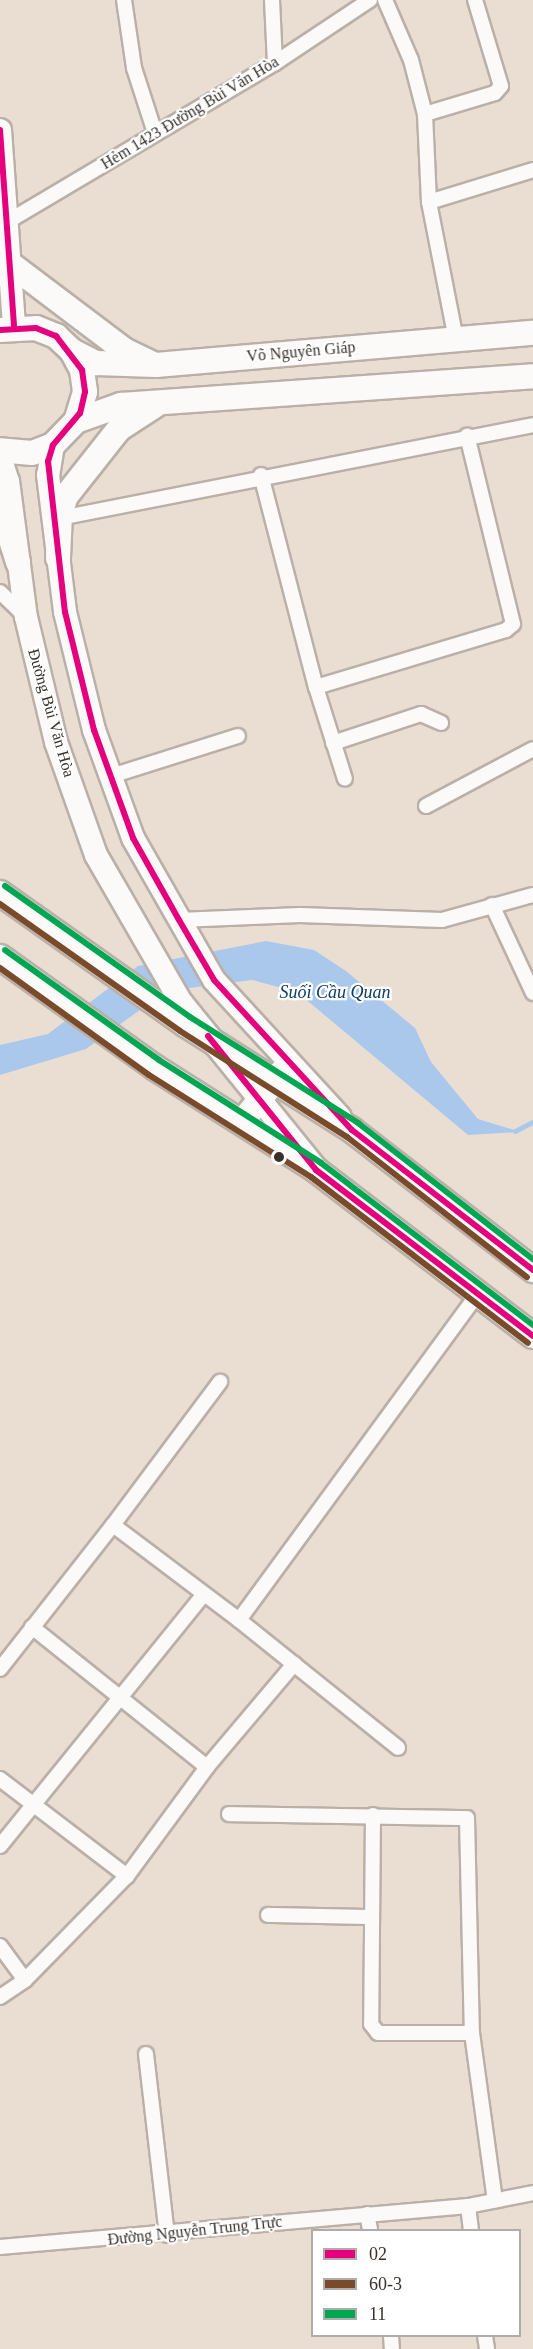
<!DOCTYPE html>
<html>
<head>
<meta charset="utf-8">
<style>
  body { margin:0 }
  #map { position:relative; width:533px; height:2349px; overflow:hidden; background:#eaded3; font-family:"Times New Roman",serif }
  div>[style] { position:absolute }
  .water>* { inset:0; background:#a9c8ec }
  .stream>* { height:4.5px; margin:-2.25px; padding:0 2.25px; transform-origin:2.25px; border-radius:2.25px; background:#a9c8ec }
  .roads { filter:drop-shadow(2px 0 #bab0a8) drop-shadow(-2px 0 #bab0a8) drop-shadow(0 2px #bab0a8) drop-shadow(0 -2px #bab0a8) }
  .minor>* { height:14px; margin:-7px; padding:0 7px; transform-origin:7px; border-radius:7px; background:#fcfaf8 }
  .primary>* { height:22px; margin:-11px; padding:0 11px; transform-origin:11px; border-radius:11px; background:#fcfaf8 }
  .trunk>* { height:24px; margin:-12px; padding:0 12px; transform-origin:12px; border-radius:12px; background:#fcfaf8 }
  .bus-1>* { height:6px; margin:-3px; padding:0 3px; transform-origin:3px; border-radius:3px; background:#e5007d }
  .bus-2>* { height:6px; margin:-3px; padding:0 3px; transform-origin:3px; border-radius:3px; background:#7a4b2a }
  .bus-3>* { height:6px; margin:-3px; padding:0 3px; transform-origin:3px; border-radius:3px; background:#00a651 }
  .dots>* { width:16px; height:16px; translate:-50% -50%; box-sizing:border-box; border:3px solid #fff; border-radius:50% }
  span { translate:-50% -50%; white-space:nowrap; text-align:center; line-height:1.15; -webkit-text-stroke:4.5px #fff; paint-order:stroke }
  .street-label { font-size:16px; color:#383029 }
  .water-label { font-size:18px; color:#0e3c67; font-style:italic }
  .legend { position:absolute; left:311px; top:2229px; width:210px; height:108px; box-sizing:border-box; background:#fff; border:2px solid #afaca9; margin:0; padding:8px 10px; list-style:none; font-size:18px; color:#383029 }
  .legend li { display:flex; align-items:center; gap:12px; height:30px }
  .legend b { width:30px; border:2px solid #afaca9 }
</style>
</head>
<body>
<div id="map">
  <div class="water">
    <div style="clip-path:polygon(266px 941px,314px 950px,346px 971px,415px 1028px,431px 1062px,478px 1119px,521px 1132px,468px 1135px,297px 992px,252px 980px,166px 991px,86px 1049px,0 1075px,0 1045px,48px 1034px,138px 966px)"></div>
  </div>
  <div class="stream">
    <div style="left:515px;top:1131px;width:20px;rotate:-27deg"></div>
  </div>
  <div class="roads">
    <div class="minor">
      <div style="left:124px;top:0;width:69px;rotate:81.6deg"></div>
      <div style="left:134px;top:68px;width:68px;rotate:72.1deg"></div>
      <div style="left:272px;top:0;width:63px;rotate:87.3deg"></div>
      <div style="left:385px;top:0;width:65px;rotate:66.6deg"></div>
      <div style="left:411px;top:60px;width:56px;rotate:75.5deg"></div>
      <div style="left:425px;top:114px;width:88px;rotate:87.4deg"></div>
      <div style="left:429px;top:202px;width:140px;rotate:78.9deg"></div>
      <div style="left:425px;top:114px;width:73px;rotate:-16.7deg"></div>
      <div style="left:495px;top:93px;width:9px;rotate:-49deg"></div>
      <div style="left:501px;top:86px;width:90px;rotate:-106.8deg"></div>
      <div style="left:429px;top:202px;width:109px;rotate:-17.1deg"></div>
      <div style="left:7px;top:222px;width:312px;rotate:-30.7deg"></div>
      <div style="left:275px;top:63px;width:114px;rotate:-33.6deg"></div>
      <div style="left:261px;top:475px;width:219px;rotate:75.5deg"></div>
      <div style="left:316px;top:687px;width:198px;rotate:-16.7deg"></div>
      <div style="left:506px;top:630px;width:9px;rotate:-41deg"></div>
      <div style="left:513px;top:624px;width:194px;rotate:-103.7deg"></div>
      <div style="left:60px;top:518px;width:482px;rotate:-11.1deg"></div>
      <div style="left:0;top:592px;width:36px;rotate:44deg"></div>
      <div style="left:316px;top:687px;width:96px;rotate:72.5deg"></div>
      <div style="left:333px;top:743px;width:93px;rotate:-18.2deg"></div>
      <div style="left:421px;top:714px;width:22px;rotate:24deg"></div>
      <div style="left:111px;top:776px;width:133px;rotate:-17.5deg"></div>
      <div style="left:426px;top:806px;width:121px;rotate:-28deg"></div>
      <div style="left:492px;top:905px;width:97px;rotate:65deg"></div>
      <div style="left:179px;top:920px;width:121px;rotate:-2.4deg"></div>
      <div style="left:300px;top:915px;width:142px;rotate:2deg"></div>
      <div style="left:442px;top:920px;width:94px;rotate:-15.4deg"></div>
      <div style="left:113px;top:1525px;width:179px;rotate:-53.2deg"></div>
      <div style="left:239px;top:1620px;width:204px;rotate:38.8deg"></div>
      <div style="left:32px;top:1627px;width:224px;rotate:38.7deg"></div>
      <div style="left:0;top:1669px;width:183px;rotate:-51.9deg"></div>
      <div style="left:113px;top:1525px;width:158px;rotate:37deg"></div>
      <div style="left:239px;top:1620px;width:404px;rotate:-53.8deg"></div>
      <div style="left:0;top:1779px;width:160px;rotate:37.4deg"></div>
      <div style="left:229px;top:1814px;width:238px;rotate:1deg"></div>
      <div style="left:467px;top:1818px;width:215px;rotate:88.7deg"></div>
      <div style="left:472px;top:2033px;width:169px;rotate:82.2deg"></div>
      <div style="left:373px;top:1815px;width:209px;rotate:90.5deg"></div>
      <div style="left:371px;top:2024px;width:11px;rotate:52deg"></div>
      <div style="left:378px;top:2033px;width:94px"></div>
      <div style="left:0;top:1846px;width:324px;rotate:-51deg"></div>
      <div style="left:268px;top:1915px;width:104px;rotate:1.1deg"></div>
      <div style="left:0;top:1946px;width:42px;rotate:53.7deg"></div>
      <div style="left:0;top:1997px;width:30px;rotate:-34deg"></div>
      <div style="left:25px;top:1980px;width:146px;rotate:-45.6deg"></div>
      <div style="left:127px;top:1876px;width:135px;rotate:-53.7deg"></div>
      <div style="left:207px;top:1767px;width:135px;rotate:-49.8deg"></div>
      <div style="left:146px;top:2054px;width:182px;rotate:83.4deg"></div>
      <div style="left:468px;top:2206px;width:24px;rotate:83deg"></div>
      <div style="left:367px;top:2214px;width:16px;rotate:79deg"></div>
      <div style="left:0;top:2247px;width:470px;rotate:-5deg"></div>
      <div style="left:468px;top:2206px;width:66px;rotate:-11.3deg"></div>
      <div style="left:391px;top:2336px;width:13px;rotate:86deg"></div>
      <div style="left:485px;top:2336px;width:13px;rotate:81deg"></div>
    </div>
    <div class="primary">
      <div style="left:0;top:130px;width:196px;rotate:85.9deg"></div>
      <div style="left:53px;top:445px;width:30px;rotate:99deg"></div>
      <div style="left:48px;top:475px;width:138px;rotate:82.9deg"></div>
      <div style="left:65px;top:612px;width:122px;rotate:76.2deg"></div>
      <div style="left:94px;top:730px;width:115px;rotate:70.1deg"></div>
      <div style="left:133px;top:838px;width:163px;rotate:60.3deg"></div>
      <div style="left:214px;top:980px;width:186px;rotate:47.4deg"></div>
      <div style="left:0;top:457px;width:25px;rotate:72deg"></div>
      <div style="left:8px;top:481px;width:137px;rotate:82.5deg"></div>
      <div style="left:26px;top:617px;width:129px;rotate:76.5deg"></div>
      <div style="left:56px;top:742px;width:120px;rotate:70.5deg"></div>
      <div style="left:96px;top:855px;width:170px;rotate:60deg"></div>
      <div style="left:181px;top:1002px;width:210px;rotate:51deg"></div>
    </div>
    <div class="trunk">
      <div style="left:9px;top:263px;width:144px;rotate:37.1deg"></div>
      <div style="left:124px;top:350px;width:30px;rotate:26deg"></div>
      <div style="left:0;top:330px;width:36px;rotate:-3deg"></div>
      <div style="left:36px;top:328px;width:22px;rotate:22deg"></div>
      <div style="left:56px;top:336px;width:22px;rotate:43deg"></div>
      <div style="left:72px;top:351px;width:21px;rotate:62deg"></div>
      <div style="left:82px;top:370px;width:22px;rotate:82deg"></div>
      <div style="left:85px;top:392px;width:30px;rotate:107deg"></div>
      <div style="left:76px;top:421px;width:33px;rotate:134deg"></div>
      <div style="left:53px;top:445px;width:22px;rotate:159deg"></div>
      <div style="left:32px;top:453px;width:32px;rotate:-175deg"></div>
      <div style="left:72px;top:351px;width:27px;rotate:27deg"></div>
      <div style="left:96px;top:363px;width:60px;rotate:1.9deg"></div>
      <div style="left:156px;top:365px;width:378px;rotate:-4.9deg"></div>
      <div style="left:76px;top:421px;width:48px;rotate:-19.6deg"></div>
      <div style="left:121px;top:405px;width:413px;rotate:-4deg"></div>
      <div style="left:0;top:505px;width:60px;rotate:72.5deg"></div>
      <div style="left:58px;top:558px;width:44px;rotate:-87.4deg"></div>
      <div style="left:60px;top:514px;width:19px;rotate:-72deg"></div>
      <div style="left:66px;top:496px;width:85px;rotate:-51.7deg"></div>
      <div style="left:119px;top:429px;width:44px;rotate:-33deg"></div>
      <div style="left:0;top:893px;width:227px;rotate:35.3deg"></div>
      <div style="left:185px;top:1024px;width:198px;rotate:32.4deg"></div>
      <div style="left:352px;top:1130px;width:229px;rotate:37.7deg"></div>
      <div style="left:0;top:957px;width:189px;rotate:35.5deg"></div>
      <div style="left:154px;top:1067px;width:192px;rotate:32.4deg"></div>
      <div style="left:316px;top:1170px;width:273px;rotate:37.4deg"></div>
      <div style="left:242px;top:1122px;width:75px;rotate:-51.5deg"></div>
    </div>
  </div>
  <div class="bus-1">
    <div style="left:0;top:130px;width:196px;rotate:85.9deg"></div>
    <div style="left:0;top:330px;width:36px;rotate:-3deg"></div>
    <div style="left:36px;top:328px;width:22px;rotate:22deg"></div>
    <div style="left:56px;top:336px;width:43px;rotate:52.6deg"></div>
    <div style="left:82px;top:370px;width:22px;rotate:82deg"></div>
    <div style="left:85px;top:392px;width:22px;rotate:103deg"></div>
    <div style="left:80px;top:413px;width:42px;rotate:130.2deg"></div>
    <div style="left:53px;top:445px;width:17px;rotate:107deg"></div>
    <div style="left:48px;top:461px;width:152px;rotate:83.6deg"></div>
    <div style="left:65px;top:612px;width:122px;rotate:76.2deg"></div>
    <div style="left:94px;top:730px;width:115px;rotate:70.1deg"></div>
    <div style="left:133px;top:838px;width:94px;rotate:60.7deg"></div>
    <div style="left:179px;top:920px;width:69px;rotate:59.7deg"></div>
    <div style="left:214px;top:980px;width:204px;rotate:47.4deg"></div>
    <div style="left:352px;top:1130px;width:229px;rotate:37.7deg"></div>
    <div style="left:208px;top:1036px;width:172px;rotate:51.1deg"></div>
    <div style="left:316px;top:1170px;width:273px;rotate:37.4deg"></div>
  </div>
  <div class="bus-2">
    <div style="left:0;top:904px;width:220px;rotate:35.2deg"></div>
    <div style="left:180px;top:1031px;width:198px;rotate:32.4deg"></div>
    <div style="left:347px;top:1137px;width:228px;rotate:37.9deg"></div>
    <div style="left:0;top:968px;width:183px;rotate:35.7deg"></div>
    <div style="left:149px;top:1075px;width:191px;rotate:32.2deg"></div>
    <div style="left:311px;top:1177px;width:273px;rotate:37.4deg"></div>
  </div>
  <div class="bus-3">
    <div style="left:5px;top:886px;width:227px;rotate:35.3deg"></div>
    <div style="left:190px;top:1017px;width:199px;rotate:32.2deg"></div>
    <div style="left:358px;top:1123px;width:222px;rotate:37.9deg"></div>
    <div style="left:5px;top:950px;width:189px;rotate:35.5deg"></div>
    <div style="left:159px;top:1060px;width:192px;rotate:32.4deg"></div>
    <div style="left:321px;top:1163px;width:267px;rotate:37.4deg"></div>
  </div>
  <div class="dots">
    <div style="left:279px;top:1157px;background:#383029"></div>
  </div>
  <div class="street-label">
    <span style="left:190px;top:113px;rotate:-31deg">Hẻm 1423 Đường Bùi Văn Hòa</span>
    <span style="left:301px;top:352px;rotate:-5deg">Võ Nguyên Giáp</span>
    <span style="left:51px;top:713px;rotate:74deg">Đường Bùi Văn Hòa</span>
    <span style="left:195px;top:2231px;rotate:-6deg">Đường Nguyễn Trung Trực</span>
  </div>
  <div class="water-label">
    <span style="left:335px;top:992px">Suối Cầu Quan</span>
  </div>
  <ul class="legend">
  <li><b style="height:8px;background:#e5007d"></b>02</li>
  <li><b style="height:8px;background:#7a4b2a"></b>60-3</li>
  <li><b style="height:8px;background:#00a651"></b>11</li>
  </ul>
</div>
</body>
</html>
